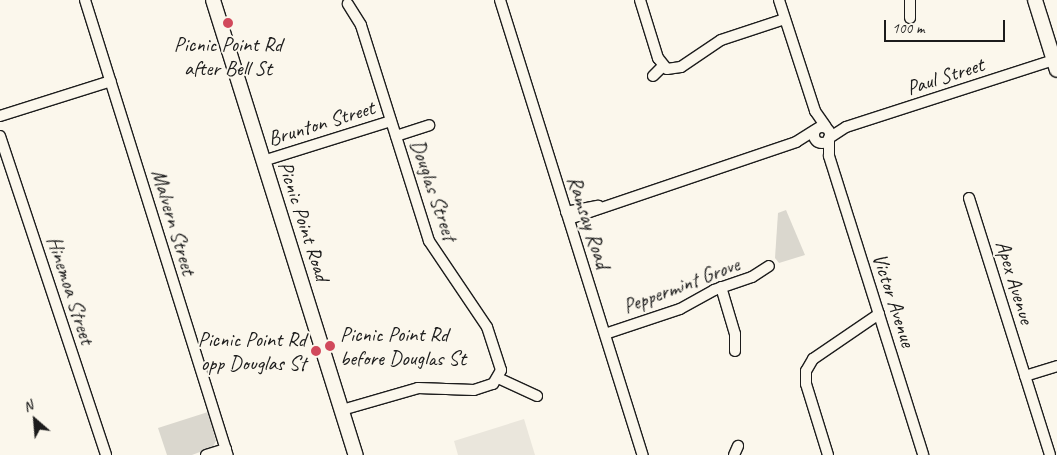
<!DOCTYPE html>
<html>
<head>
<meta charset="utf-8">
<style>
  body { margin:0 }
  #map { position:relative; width:1057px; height:455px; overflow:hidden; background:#fbf7ec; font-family:Caveat,sans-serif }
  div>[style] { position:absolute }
  .built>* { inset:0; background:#eae6dc }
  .green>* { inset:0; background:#dad7ce }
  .roads { filter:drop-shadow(1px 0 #1c1c1c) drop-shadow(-1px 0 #1c1c1c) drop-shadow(0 1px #1c1c1c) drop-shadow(0 -1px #1c1c1c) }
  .street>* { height:10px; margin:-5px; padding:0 5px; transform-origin:5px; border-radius:5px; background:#fbf7ec }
  .street>.ring { margin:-5px; padding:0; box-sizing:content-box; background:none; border:10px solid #fbf7ec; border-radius:50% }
  .secondary>* { height:14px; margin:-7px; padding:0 7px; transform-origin:7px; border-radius:7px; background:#fbf7ec }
  .dots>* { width:14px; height:14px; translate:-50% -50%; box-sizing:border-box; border:2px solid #fbf7ec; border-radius:50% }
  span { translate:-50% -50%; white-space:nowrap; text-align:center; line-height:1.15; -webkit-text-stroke:4px #fbf7ec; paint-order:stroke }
  .poi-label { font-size:21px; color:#1c1c1c }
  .left { translate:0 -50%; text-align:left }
  .right { translate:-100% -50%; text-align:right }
  .street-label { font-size:21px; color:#1c1c1c }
  .north { position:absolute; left:10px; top:395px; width:50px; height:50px; -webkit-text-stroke:4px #fbf7ec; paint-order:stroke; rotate:333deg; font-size:14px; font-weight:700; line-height:20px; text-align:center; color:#1c1c1c }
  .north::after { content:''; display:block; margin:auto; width:18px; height:22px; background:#1c1c1c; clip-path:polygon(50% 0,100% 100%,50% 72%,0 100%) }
  .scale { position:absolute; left:884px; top:20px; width:121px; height:22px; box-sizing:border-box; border:2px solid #1c1c1c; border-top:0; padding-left:6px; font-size:15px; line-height:18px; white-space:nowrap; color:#1c1c1c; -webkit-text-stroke:4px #fbf7ec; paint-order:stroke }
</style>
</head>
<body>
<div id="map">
  <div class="built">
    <div style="clip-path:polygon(524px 419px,535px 455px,458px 455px,454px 441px)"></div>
  </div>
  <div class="green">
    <div style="clip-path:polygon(786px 210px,805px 255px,779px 263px,775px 258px,778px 213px)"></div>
    <div style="clip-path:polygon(208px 412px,216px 441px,213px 447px,192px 455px,167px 455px,158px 428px)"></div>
  </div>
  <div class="roads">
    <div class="street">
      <div style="left:85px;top:0;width:477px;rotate:72.6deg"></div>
      <div style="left:500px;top:0;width:477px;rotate:72.6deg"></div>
      <div style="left:640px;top:0;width:61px;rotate:72.8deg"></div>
      <div style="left:658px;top:58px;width:14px;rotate:51deg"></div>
      <div style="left:667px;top:69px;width:14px;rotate:-8deg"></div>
      <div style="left:681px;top:67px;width:48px;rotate:-34deg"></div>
      <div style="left:721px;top:40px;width:67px;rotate:-18.2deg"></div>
      <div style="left:779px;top:0;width:117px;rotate:72deg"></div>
      <div style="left:815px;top:111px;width:19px;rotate:55deg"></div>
      <div style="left:910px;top:0;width:18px;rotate:90deg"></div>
      <div style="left:653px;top:76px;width:14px;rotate:-45deg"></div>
      <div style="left:0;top:116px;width:116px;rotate:-17.5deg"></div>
      <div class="ring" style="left:814px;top:127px;width:6px;height:6px"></div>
      <div style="left:0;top:136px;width:336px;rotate:71.6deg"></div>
      <div style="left:396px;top:136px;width:35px;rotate:-18deg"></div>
      <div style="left:829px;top:138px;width:20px;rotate:-33deg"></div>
      <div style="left:846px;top:127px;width:219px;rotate:-17.9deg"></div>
      <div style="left:829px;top:139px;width:17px;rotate:90deg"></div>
      <div style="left:829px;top:156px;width:313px;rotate:72.5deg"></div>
      <div style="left:263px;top:161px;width:134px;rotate:-17.4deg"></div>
      <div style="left:969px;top:198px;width:269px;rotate:72.5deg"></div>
      <div style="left:566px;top:212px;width:33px;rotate:-11deg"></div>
      <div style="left:569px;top:219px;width:240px;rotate:-18.7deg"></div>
      <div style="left:796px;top:142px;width:22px;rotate:-32deg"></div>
      <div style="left:721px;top:287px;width:49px;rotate:73.4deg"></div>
      <div style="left:735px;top:334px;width:17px;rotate:90deg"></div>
      <div style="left:605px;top:334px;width:79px;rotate:-18.4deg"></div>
      <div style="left:680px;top:309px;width:39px;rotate:-29deg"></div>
      <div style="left:714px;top:290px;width:40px;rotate:-18.9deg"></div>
      <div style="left:752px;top:277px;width:20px;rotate:-33deg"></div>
      <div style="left:1025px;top:376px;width:34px;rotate:-17deg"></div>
      <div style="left:498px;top:378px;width:43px;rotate:24.8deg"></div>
      <div style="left:342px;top:410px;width:79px;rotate:-16.1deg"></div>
      <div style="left:418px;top:388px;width:56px;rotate:2deg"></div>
      <div style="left:474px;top:390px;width:20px;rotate:-18deg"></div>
      <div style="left:493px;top:384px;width:16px;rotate:-60deg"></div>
      <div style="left:501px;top:370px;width:45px;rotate:-108deg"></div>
      <div style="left:487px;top:327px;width:104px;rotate:-124deg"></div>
      <div style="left:429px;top:241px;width:226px;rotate:-107.5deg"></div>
      <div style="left:361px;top:25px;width:25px;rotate:-122deg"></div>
      <div style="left:206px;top:455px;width:21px;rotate:-17deg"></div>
      <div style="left:734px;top:455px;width:10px;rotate:-66deg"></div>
      <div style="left:828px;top:455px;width:74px;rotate:-107.2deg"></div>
      <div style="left:806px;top:384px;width:13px;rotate:-90deg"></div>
      <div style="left:806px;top:371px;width:14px;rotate:-60deg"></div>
      <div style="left:813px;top:359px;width:80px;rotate:-34.3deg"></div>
    </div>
    <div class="secondary">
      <div style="left:213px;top:0;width:477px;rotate:72.6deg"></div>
      <div style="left:1035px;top:0;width:73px;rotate:72.6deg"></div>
    </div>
  </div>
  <div class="dots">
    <div style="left:228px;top:23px;background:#d1495b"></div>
    <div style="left:330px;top:346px;background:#d1495b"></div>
    <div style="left:316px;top:351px;background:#d1495b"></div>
  </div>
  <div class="poi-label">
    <span style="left:228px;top:56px">Picnic Point Rd<br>after Bell St</span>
    <span class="left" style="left:340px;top:346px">Picnic Point Rd<br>before Douglas St</span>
    <span class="right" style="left:306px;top:351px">Picnic Point Rd<br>opp Douglas St</span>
  </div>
  <div class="street-label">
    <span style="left:945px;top:76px;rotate:-18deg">Paul Street</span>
    <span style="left:321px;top:123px;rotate:-17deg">Brunton Street</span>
    <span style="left:434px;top:190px;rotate:71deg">Douglas Street</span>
    <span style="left:304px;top:221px;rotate:72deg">Picnic Point Road</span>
    <span style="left:174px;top:222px;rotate:73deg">Malvern Street</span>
    <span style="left:589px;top:222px;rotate:72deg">Ramsay Road</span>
    <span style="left:1015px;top:282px;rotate:73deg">Apex Avenue</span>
    <span style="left:681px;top:285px;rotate:-21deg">Peppermint Grove</span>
    <span style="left:71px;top:290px;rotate:72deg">Hinemoa Street</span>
    <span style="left:894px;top:300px;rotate:72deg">Victor Avenue</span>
  </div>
  <div class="north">N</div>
  <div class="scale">100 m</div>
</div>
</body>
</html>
